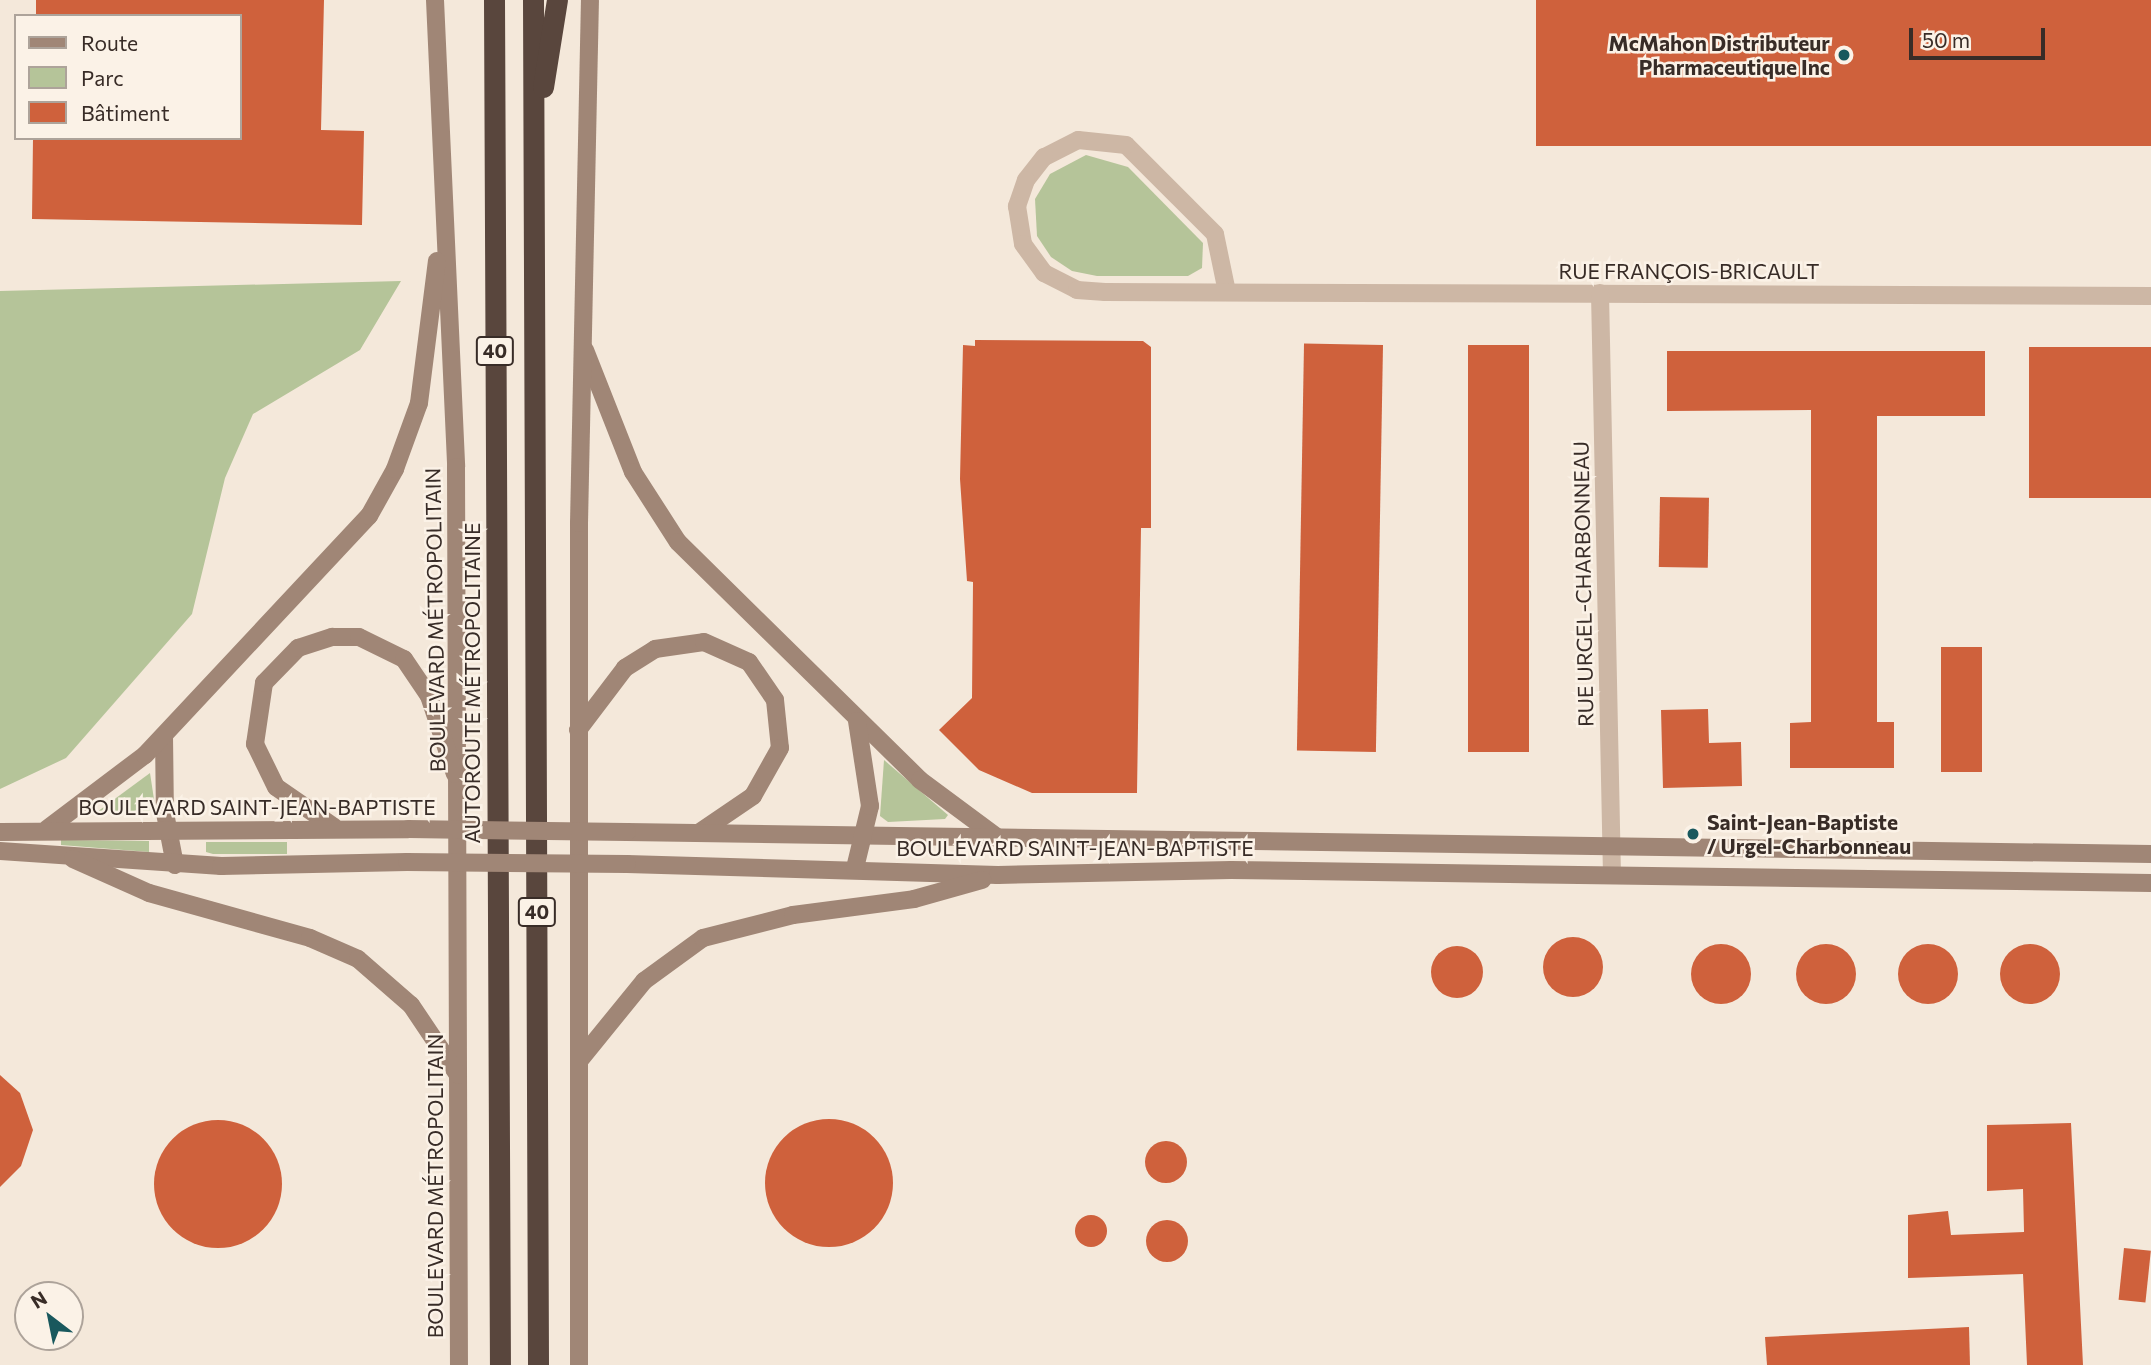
<!DOCTYPE html>
<html>
<head>
<meta charset="utf-8">
<style>
  body { margin:0 }
  #map { position:relative; width:2151px; height:1365px; overflow:hidden; background:#f4e8da; font-family:Commissioner,sans-serif }
  div>[style] { position:absolute }
  .green>* { inset:0; background:#b5c499 }
  .building>* { inset:0; background:#cf613c; transform-origin:0 0 }
  .round { border-radius:50% }
  .minor>* { height:18px; margin:-9px; padding:0 9px; transform-origin:9px; border-radius:9px; background:#cdb7a5 }
  .secondary>* { height:18px; margin:-9px; padding:0 9px; transform-origin:9px; border-radius:9px; background:#a08676 }
  .motorway>* { height:21px; margin:-10.5px; padding:0 10.5px; transform-origin:10.5px; border-radius:10.5px; background:#59463d }
  .secondary-bridge>* { height:18px; margin:-9px; padding:0 9px; transform-origin:9px; border-radius:9px; background:#a08676 }
  .dots>* { width:19px; height:19px; translate:-50% -50%; box-sizing:border-box; border:4px solid #fbf2e7; border-radius:50% }
  span { translate:-50% -50%; white-space:nowrap; text-align:center; line-height:1.15; -webkit-text-stroke:5px #fbf2e7; paint-order:stroke }
  .shield-label span { padding:2px 5px; background:#fbf2e7; border:2px solid; border-radius:5px; -webkit-text-stroke-width:0 }
  .shield-label { font-size:19px; color:#382c27; font-weight:700 }
  .poi-label { font-size:21px; color:#382c27; font-weight:700 }
  .right { translate:-100% -50%; text-align:right }
  .left { translate:0 -50%; text-align:left }
  .street-label { font-size:21px; color:#382c27 }
  .legend { position:absolute; left:14px; top:14px; width:228px; height:126px; box-sizing:border-box; background:#fbf2e7; border:2px solid #ada39a; margin:0; padding:9px 12px; list-style:none; font-size:21px; color:#382c27 }
  .legend li { display:flex; align-items:center; gap:14px; height:35px }
  .legend b { width:35px; border:2px solid #ada39a }
  .north { position:absolute; left:14px; top:1281px; width:70px; height:70px; box-sizing:border-box; background:#fbf2e7; border:2px solid #ada39a; border-radius:50%; rotate:328deg; font-size:19px; font-weight:700; line-height:28px; text-align:center; color:#382c27 }
  .north::after { content:''; display:block; margin:auto; width:24px; height:32px; background:#19585d; clip-path:polygon(50% 0,100% 100%,50% 72%,0 100%) }
  .scale { position:absolute; left:1909px; top:28px; width:136px; height:32px; box-sizing:border-box; border:4px solid #382c27; border-top:0; padding-left:9px; font-size:21px; line-height:24px; white-space:nowrap; color:#382c27; -webkit-text-stroke:5px #fbf2e7; paint-order:stroke }
</style>
</head>
<body>
<div id="map">
  <div class="green">
    <div style="clip-path:polygon(1086px 155px,1128px 167px,1203px 243px,1202px 268px,1188px 276px,1097px 276px,1072px 271px,1051px 257px,1037px 236px,1035px 199px,1050px 174px)"></div>
    <div style="clip-path:polygon(401px 281px,360px 350px,253px 414px,225px 478px,192px 614px,66px 758px,0 789px,0 291px)"></div>
    <div style="clip-path:polygon(884px 760px,948px 815px,945px 819px,888px 822px,880px 816px)"></div>
    <div style="clip-path:polygon(150px 773px,155px 806px,148px 812px,97px 812px)"></div>
    <div style="clip-path:polygon(61px 840px,149px 841px,149px 852px,61px 845px)"></div>
    <div style="clip-path:polygon(206px 842px,287px 842px,287px 854px,213px 854px,206px 852px)"></div>
  </div>
  <div class="building">
    <div style="clip-path:polygon(36px 0,324px 0,321px 130px,364px 131px,362px 225px,32px 219px,33px 138px,240px 138px,240px 16px,36px 16px)"></div>
    <div style="left:1536px;top:0;width:615px;height:146px"></div>
    <div style="clip-path:polygon(975px 340px,1143px 341px,1151px 347px,1151px 528px,1141px 528px,1137px 793px,1032px 793px,979px 770px,939px 730px,972px 698px,973px 582px,967px 581px,960px 479px,963px 345px,975px 346px)"></div>
    <div style="left:1383px;top:345px;width:407px;height:79px;rotate:91deg"></div>
    <div style="left:1468px;top:345px;width:61px;height:407px"></div>
    <div style="left:2151px;top:347px;width:151px;height:122px;rotate:90deg"></div>
    <div style="clip-path:polygon(1667px 351px,1985px 351px,1985px 416px,1877px 416px,1877px 722px,1894px 722px,1894px 768px,1790px 768px,1790px 723px,1811px 722px,1811px 410px,1667px 411px)"></div>
    <div style="left:1660px;top:497px;width:49px;height:70px;rotate:1deg"></div>
    <div style="left:1941px;top:647px;width:41px;height:125px"></div>
    <div style="clip-path:polygon(1708px 709px,1709px 743px,1741px 742px,1742px 786px,1663px 788px,1661px 710px)"></div>
    <div class="round" style="left:1543px;top:937px;width:60px;height:60px"></div>
    <div class="round" style="left:1691px;top:944px;width:60px;height:60px"></div>
    <div class="round" style="left:1796px;top:944px;width:60px;height:60px"></div>
    <div class="round" style="left:2000px;top:944px;width:60px;height:60px"></div>
    <div class="round" style="left:1898px;top:944px;width:60px;height:60px"></div>
    <div class="round" style="left:1431px;top:946px;width:52px;height:52px"></div>
    <div style="clip-path:polygon(0 1075px,20px 1093px,33px 1130px,21px 1166px,0 1187px)"></div>
    <div class="round" style="left:765px;top:1119px;width:128px;height:128px"></div>
    <div class="round" style="left:154px;top:1120px;width:128px;height:128px"></div>
    <div style="clip-path:polygon(2071px 1123px,2083px 1365px,2027px 1365px,2023px 1274px,1908px 1278px,1908px 1215px,1948px 1211px,1951px 1235px,2024px 1232px,2023px 1189px,1987px 1191px,1987px 1125px)"></div>
    <div class="round" style="left:1145px;top:1141px;width:42px;height:42px"></div>
    <div class="round" style="left:1075px;top:1215px;width:32px;height:32px"></div>
    <div class="round" style="left:1146px;top:1220px;width:42px;height:42px"></div>
    <div style="left:2124px;top:1248px;width:27px;height:52px;rotate:6deg"></div>
    <div style="clip-path:polygon(1969px 1327px,1970px 1365px,1767px 1365px,1765px 1337px)"></div>
  </div>
  <div class="minor">
    <div style="left:1227px;top:292px;width:59px;rotate:-101.7deg"></div>
    <div style="left:1215px;top:234px;width:126px;rotate:-135deg"></div>
    <div style="left:1126px;top:145px;width:48px;rotate:-174.1deg"></div>
    <div style="left:1078px;top:140px;width:38px;rotate:153deg"></div>
    <div style="left:1044px;top:157px;width:29px;rotate:128deg"></div>
    <div style="left:1026px;top:180px;width:28px;rotate:109deg"></div>
    <div style="left:1017px;top:206px;width:38px;rotate:81deg"></div>
    <div style="left:1023px;top:244px;width:36px;rotate:54deg"></div>
    <div style="left:1044px;top:273px;width:37px;rotate:27deg"></div>
    <div style="left:1077px;top:290px;width:28px;rotate:4deg"></div>
    <div style="left:1105px;top:292px;width:1046px;rotate:0.22deg"></div>
    <div style="left:1600px;top:293px;width:582px;rotate:88.82deg"></div>
  </div>
  <div class="secondary">
    <div style="left:435px;top:0;width:467px;rotate:87.4deg"></div>
    <div style="left:456px;top:467px;width:898px;rotate:89.81deg"></div>
    <div style="left:585px;top:350px;width:131px;rotate:68.5deg"></div>
    <div style="left:633px;top:472px;width:83px;rotate:57.3deg"></div>
    <div style="left:678px;top:542px;width:339px;rotate:44.5deg"></div>
    <div style="left:920px;top:780px;width:97px;rotate:36.6deg"></div>
    <div style="left:578px;top:730px;width:78px;rotate:-52.8deg"></div>
    <div style="left:625px;top:668px;width:36px;rotate:-32deg"></div>
    <div style="left:655px;top:649px;width:49px;rotate:-8.1deg"></div>
    <div style="left:704px;top:642px;width:49px;rotate:24deg"></div>
    <div style="left:749px;top:662px;width:46px;rotate:55.6deg"></div>
    <div style="left:775px;top:700px;width:48px;rotate:84.1deg"></div>
    <div style="left:780px;top:748px;width:55px;rotate:119.4deg"></div>
    <div style="left:753px;top:796px;width:64px;rotate:145.8deg"></div>
    <div style="left:164px;top:736px;width:77px;rotate:89.3deg"></div>
    <div style="left:165px;top:813px;width:53px;rotate:79.1deg"></div>
    <div style="left:334px;top:827px;width:70px;rotate:-145.4deg"></div>
    <div style="left:276px;top:787px;width:48px;rotate:-116deg"></div>
    <div style="left:255px;top:744px;width:62px;rotate:-81.6deg"></div>
    <div style="left:264px;top:683px;width:49px;rotate:-45.8deg"></div>
    <div style="left:298px;top:648px;width:36px;rotate:-18deg"></div>
    <div style="left:332px;top:637px;width:27px"></div>
    <div style="left:359px;top:637px;width:50px;rotate:26.1deg"></div>
    <div style="left:404px;top:659px;width:45px;rotate:56deg"></div>
    <div style="left:429px;top:696px;width:82px;rotate:71.6deg"></div>
    <div style="left:47px;top:829px;width:123px;rotate:-37.1deg"></div>
    <div style="left:145px;top:755px;width:328px;rotate:-46.9deg"></div>
    <div style="left:369px;top:516px;width:54px;rotate:-61deg"></div>
    <div style="left:395px;top:469px;width:70px;rotate:-70deg"></div>
    <div style="left:419px;top:403px;width:143px;rotate:-82.8deg"></div>
    <div style="left:0;top:832px;width:408px;rotate:-0.4deg"></div>
    <div style="left:627px;top:832px;width:1524px;rotate:0.83deg"></div>
    <div style="left:0;top:851px;width:222px;rotate:3.9deg"></div>
    <div style="left:221px;top:866px;width:186px;rotate:-1.2deg"></div>
    <div style="left:73px;top:859px;width:83px;rotate:24.1deg"></div>
    <div style="left:149px;top:893px;width:167px;rotate:15.6deg"></div>
    <div style="left:310px;top:938px;width:52px;rotate:23.6deg"></div>
    <div style="left:358px;top:959px;width:70px;rotate:41deg"></div>
    <div style="left:411px;top:1005px;width:84px;rotate:56.1deg"></div>
    <div style="left:627px;top:864px;width:371px;rotate:1.7deg"></div>
    <div style="left:998px;top:875px;width:233px;rotate:-1.2deg"></div>
    <div style="left:1231px;top:870px;width:920px;rotate:0.81deg"></div>
    <div style="left:855px;top:868px;width:64px;rotate:-76.4deg"></div>
    <div style="left:870px;top:806px;width:86px;rotate:-98.7deg"></div>
    <div style="left:579px;top:1061px;width:103px;rotate:-50.9deg"></div>
    <div style="left:644px;top:981px;width:73px;rotate:-36.1deg"></div>
    <div style="left:703px;top:938px;width:93px;rotate:-14.3deg"></div>
    <div style="left:793px;top:915px;width:122px;rotate:-7.5deg"></div>
    <div style="left:914px;top:899px;width:71px;rotate:-15.6deg"></div>
    <div style="left:579px;top:1365px;width:842px;rotate:-90deg"></div>
    <div style="left:579px;top:523px;width:523px;rotate:-88.8deg"></div>
  </div>
  <div class="motorway">
    <div style="left:494px;top:0;width:1365px;rotate:89.75deg"></div>
    <div style="left:533px;top:0;width:1365px;rotate:89.79deg"></div>
    <div style="left:543px;top:87px;width:88px;rotate:-80.9deg"></div>
  </div>
  <div class="secondary-bridge">
    <div style="left:408px;top:829px;width:219px;rotate:0.8deg"></div>
    <div style="left:407px;top:862px;width:220px;rotate:0.5deg"></div>
  </div>
  <div class="dots">
    <div style="left:1844px;top:55px;background:#19585d"></div>
    <div style="left:1693px;top:834px;background:#19585d"></div>
  </div>
  <div class="shield-label">
    <span style="left:495px;top:351px">40</span>
    <span style="left:537px;top:912px">40</span>
  </div>
  <div class="poi-label">
    <span class="right" style="left:1830px;top:55px">McMahon Distributeur<br>Pharmaceutique Inc</span>
    <span class="left" style="left:1707px;top:834px">Saint-Jean-Baptiste<br>/ Urgel-Charbonneau</span>
  </div>
  <div class="street-label">
    <span style="left:1689px;top:271px">RUE FRANÇOIS-BRICAULT</span>
    <span style="left:1583px;top:584px;rotate:-91deg">RUE URGEL-CHARBONNEAU</span>
    <span style="left:435px;top:620px;rotate:-91deg">BOULEVARD MÉTROPOLITAIN</span>
    <span style="left:472px;top:683px;rotate:-90deg">AUTOROUTE MÉTROPOLITAINE</span>
    <span style="left:257px;top:807px">BOULEVARD SAINT-JEAN-BAPTISTE</span>
    <span style="left:1075px;top:848px">BOULEVARD SAINT-JEAN-BAPTISTE</span>
    <span style="left:435px;top:1186px;rotate:-90deg">BOULEVARD MÉTROPOLITAIN</span>
  </div>
  <ul class="legend">
  <li><b style="height:9px;background:#a08676"></b>Route</li>
  <li><b style="height:19px;background:#b5c499"></b>Parc</li>
  <li><b style="height:19px;background:#cf613c"></b>Bâtiment</li>
  </ul>
  <div class="north">N</div>
  <div class="scale">50 m</div>
</div>
</body>
</html>
